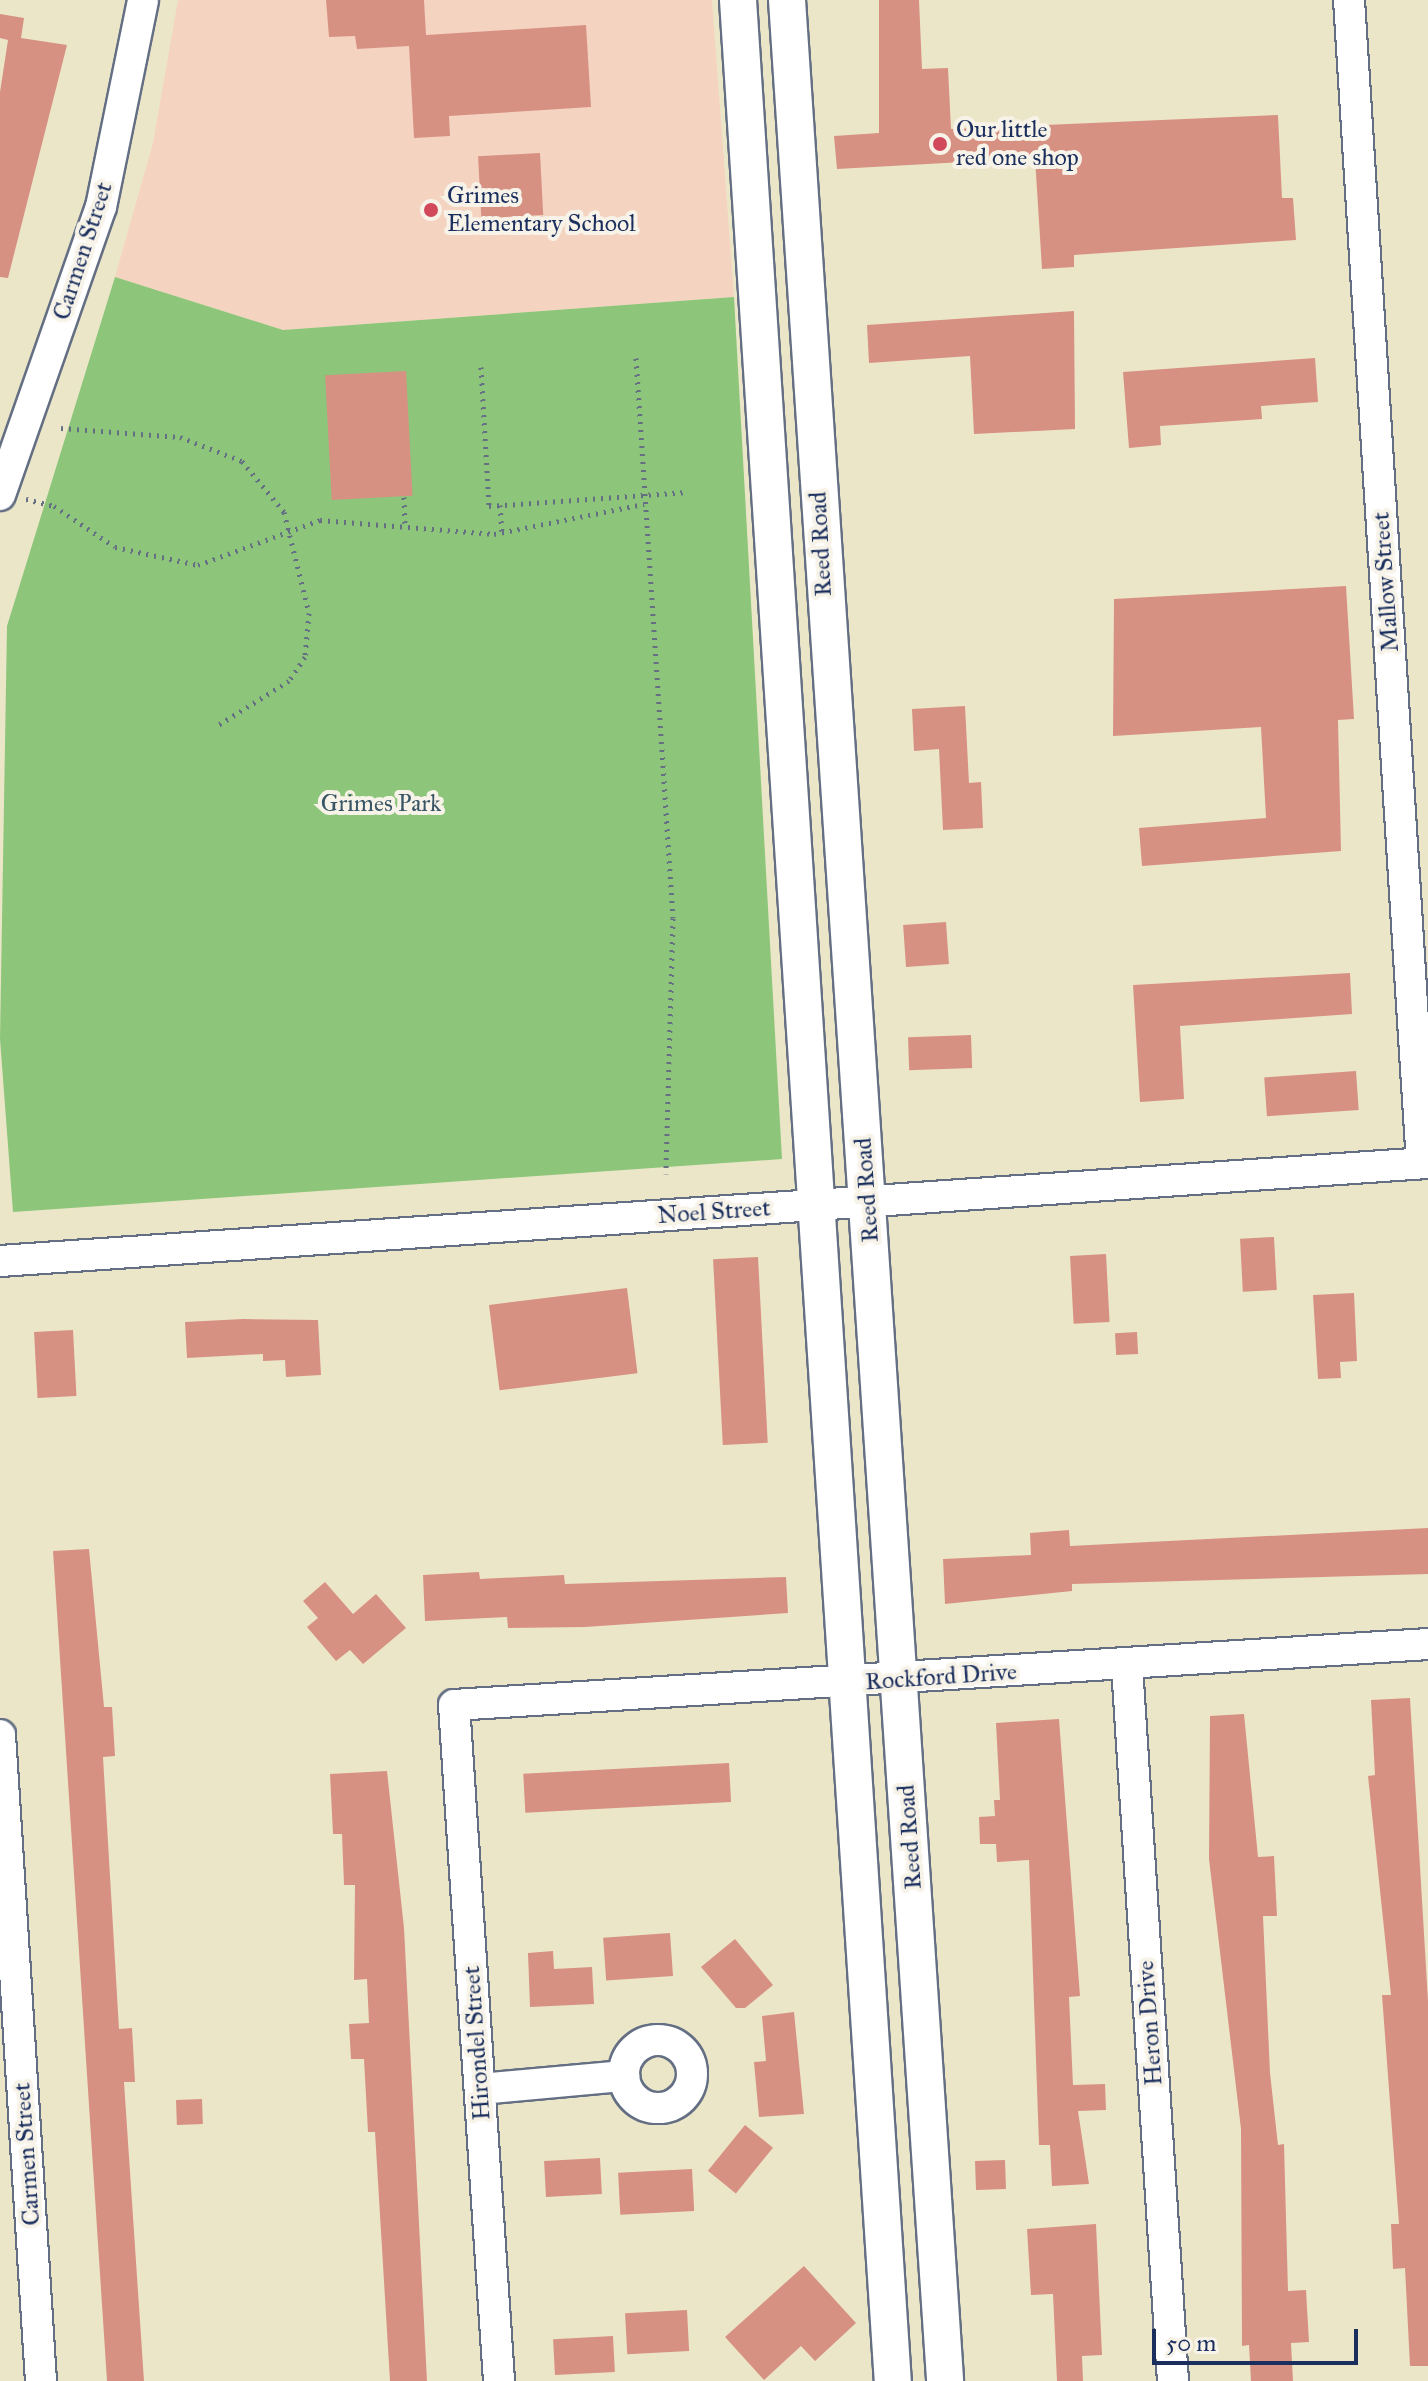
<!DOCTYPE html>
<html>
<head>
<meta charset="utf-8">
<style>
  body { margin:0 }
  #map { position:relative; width:1428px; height:2381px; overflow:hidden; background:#ece6c9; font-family:"IM FELL Great Primer",serif }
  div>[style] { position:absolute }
  .built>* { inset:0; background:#f5d3c1 }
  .green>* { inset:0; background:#8dc67a }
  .building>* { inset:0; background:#d79183; transform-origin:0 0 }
  .path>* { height:5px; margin-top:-2.5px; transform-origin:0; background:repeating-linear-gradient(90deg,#646f83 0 2px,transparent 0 8px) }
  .roads { filter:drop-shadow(2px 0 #646f83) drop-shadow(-2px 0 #646f83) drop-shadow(0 2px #646f83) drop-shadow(0 -2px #646f83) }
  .minor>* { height:30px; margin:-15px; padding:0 15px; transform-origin:15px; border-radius:15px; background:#fff }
  .minor>.ring { margin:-15px; padding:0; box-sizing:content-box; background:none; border:30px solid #fff; border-radius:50% }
  .tertiary>* { height:36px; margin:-18px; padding:0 18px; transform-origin:18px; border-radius:18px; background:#fff }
  .dots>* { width:22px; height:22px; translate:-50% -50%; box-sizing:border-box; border:4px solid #f7f3e8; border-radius:50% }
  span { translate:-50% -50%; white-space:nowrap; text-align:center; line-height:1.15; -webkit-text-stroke:8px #f7f3e8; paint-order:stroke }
  .poi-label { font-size:24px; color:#1b2f5e }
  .left { translate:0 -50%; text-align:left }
  .street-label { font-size:24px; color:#1b2f5e }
  .park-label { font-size:24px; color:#385565 }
  .scale { position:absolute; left:1152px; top:2329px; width:206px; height:36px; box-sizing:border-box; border:4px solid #1b2f5e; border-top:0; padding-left:10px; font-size:24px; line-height:28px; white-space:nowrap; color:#1b2f5e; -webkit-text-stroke:6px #f7f3e8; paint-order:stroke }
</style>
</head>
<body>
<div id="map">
  <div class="built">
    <div style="clip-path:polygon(178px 0,712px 0,734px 297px,283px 330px,115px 277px,153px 143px)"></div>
  </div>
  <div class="green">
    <div style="clip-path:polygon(115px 277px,283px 330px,734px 297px,782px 1159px,13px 1212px,0 1039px,7px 626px)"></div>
  </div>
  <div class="building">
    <div style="clip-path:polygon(326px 0,424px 0,426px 35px,586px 25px,591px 107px,449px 116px,450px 136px,414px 138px,409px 46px,357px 49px,355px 36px,329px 37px)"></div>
    <div style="clip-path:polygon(879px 0,919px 0,922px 69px,948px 68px,951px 129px,1278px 115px,1282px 198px,1293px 198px,1296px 240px,1074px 255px,1074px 267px,1042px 269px,1035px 158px,837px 169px,834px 136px,879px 133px)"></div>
    <div style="clip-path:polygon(0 14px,24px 18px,21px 38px,67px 45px,8px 278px,0 277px,0 92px,8px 40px,0 38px)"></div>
    <div style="left:540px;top:153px;width:62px;height:62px;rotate:87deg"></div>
    <div style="clip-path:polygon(1074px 311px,1075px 429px,974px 434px,970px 356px,869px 363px,867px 325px)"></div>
    <div style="clip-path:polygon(1315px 358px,1318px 402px,1261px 406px,1262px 419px,1160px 426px,1161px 445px,1129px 448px,1123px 372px)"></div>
    <div style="left:406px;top:371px;width:125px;height:81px;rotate:87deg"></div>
    <div style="clip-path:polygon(1346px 586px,1354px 719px,1338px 720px,1341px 851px,1142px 866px,1139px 828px,1266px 818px,1261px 727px,1113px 736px,1114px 599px)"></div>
    <div style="clip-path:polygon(965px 706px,969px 783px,981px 782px,983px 828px,943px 830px,939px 749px,914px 751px,912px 709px)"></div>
    <div style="left:946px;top:922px;width:42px;height:43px;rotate:86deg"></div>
    <div style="clip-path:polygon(1350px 973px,1352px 1014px,1180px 1026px,1184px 1099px,1140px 1102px,1133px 985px)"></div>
    <div style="left:971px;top:1035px;width:33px;height:63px;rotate:88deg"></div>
    <div style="left:1356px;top:1071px;width:39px;height:92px;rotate:86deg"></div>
    <div style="left:1274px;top:1237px;width:53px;height:34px;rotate:87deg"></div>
    <div style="left:1106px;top:1254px;width:68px;height:36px;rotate:87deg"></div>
    <div style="left:758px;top:1257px;width:186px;height:45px;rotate:87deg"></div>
    <div style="left:627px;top:1288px;width:86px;height:139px;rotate:83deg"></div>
    <div style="clip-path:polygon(1354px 1293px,1357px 1361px,1340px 1362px,1341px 1378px,1318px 1379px,1313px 1295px)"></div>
    <div style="clip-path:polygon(243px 1319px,318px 1320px,321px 1375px,286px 1377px,285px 1360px,263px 1361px,263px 1354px,187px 1358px,185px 1322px)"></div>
    <div style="left:73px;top:1330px;width:66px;height:39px;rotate:87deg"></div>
    <div style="left:1137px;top:1332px;width:22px;height:22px;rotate:87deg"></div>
    <div style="clip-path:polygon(1428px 1528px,1428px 1574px,1072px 1584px,1072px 1591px,945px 1604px,943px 1559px,1031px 1555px,1030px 1533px,1069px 1530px,1070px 1546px)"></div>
    <div style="clip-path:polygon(89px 1549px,104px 1707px,112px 1707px,115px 1756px,103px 1757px,119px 2029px,132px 2028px,135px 2082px,124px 2082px,144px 2381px,107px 2381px,93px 2167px,53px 1551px)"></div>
    <div style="clip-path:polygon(479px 1572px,480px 1579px,564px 1575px,565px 1584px,786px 1577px,788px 1613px,585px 1627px,508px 1628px,507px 1617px,425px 1621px,423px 1575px)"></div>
    <div style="clip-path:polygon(325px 1582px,353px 1614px,376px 1594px,406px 1628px,363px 1664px,350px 1650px,336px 1661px,307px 1627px,318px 1618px,303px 1601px)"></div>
    <div style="clip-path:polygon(1410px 1698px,1428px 2001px,1428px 2366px,1410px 2366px,1405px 2268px,1393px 2269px,1391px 2224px,1399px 2224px,1382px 1995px,1391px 1995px,1368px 1776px,1375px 1775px,1371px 1700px)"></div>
    <div style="clip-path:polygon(1244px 1714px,1258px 1857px,1274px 1856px,1277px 1916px,1263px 1916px,1270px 2073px,1278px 2145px,1284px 2144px,1288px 2291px,1306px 2290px,1309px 2342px,1291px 2343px,1293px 2381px,1251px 2381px,1249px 2345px,1242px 2346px,1241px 2129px,1209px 1859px,1210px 1716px)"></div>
    <div style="clip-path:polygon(1059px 1719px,1080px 1996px,1069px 1997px,1073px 2085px,1105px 2084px,1106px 2110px,1078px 2111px,1089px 2184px,1052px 2186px,1050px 2145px,1039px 2145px,1029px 1860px,997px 1862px,996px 1844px,980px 1844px,979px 1817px,995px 1816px,994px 1800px,1000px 1800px,996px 1723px)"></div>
    <div style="left:729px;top:1763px;width:39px;height:206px;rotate:87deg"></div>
    <div style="clip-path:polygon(387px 1771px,404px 1928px,427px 2381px,390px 2381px,375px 2132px,368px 2132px,364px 2059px,351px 2059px,349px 2024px,369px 2023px,367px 1979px,354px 1980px,355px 1885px,344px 1885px,342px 1834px,333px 1834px,330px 1774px)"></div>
    <div style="left:670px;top:1933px;width:43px;height:67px;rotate:86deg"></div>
    <div style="clip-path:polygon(735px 1939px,773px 1985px,745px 2008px,736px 2008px,701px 1967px)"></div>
    <div style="clip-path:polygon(553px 1951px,554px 1969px,592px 1967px,594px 2004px,530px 2007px,528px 1953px)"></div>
    <div style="clip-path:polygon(794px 2012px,804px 2114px,759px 2117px,754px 2062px,766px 2061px,762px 2016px)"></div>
    <div style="left:202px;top:2099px;width:25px;height:26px;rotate:88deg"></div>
    <div style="left:745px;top:2125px;width:36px;height:59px;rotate:39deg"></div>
    <div style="left:600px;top:2158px;width:36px;height:56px;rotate:87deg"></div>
    <div style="left:1005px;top:2160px;width:29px;height:30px;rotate:88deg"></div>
    <div style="left:692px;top:2169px;width:42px;height:74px;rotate:87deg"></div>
    <div style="clip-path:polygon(1096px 2224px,1102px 2355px,1082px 2356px,1083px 2381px,1057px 2381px,1053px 2294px,1031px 2295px,1027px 2229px)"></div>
    <div style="clip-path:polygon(804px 2266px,856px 2323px,815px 2361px,801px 2346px,764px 2380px,725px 2337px)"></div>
    <div style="left:687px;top:2310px;width:41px;height:62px;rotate:87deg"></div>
    <div style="left:613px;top:2336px;width:36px;height:60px;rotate:87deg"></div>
  </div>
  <div class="path">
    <div style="left:636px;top:358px;width:561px;rotate:86.22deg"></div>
    <div style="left:673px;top:918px;width:256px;rotate:91.6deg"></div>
    <div style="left:481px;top:367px;width:139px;rotate:86.7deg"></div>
    <div style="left:489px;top:506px;width:199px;rotate:-4deg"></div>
    <div style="left:61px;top:428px;width:119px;rotate:4.3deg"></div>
    <div style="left:180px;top:437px;width:66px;rotate:21.2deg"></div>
    <div style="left:242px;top:461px;width:66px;rotate:50.5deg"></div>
    <div style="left:284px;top:512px;width:104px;rotate:76.1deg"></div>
    <div style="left:309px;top:613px;width:44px;rotate:95.2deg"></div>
    <div style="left:305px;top:657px;width:29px;rotate:124deg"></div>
    <div style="left:289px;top:681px;width:84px;rotate:148.2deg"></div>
    <div style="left:404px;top:497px;width:29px;rotate:88deg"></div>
    <div style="left:26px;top:499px;width:29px;rotate:14deg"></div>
    <div style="left:54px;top:506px;width:73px;rotate:33.9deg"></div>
    <div style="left:115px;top:547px;width:85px;rotate:12.2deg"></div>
    <div style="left:198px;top:565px;width:130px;rotate:-20.2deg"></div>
    <div style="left:320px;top:520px;width:175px;rotate:4.6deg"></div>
    <div style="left:494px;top:534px;width:153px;rotate:-11.3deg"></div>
    <div style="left:500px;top:505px;width:28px;rotate:86deg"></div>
  </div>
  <div class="roads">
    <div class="minor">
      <div style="left:1349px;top:0;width:1165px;rotate:86.41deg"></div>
      <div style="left:0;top:495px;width:305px;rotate:-70.7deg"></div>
      <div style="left:101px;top:207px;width:211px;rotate:-78.5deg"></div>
      <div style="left:0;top:1261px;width:1431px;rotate:-3.93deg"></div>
      <div style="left:1127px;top:1666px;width:716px;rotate:86.32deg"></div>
      <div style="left:0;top:1735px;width:647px;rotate:86.37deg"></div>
      <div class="ring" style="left:624px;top:2040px;width:38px;height:38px"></div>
      <div style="left:480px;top:2089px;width:145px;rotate:-5.2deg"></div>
      <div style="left:499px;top:2381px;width:677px;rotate:-93.81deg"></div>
      <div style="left:454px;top:1705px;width:976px;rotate:-3.58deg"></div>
    </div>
    <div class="tertiary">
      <div style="left:738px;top:0;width:2386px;rotate:86.28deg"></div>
      <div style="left:787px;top:0;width:2386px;rotate:86.2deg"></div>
    </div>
  </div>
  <div class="dots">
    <div style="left:940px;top:144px;background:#d1495b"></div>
    <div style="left:431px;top:210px;background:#d1495b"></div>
  </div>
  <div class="poi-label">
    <span class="left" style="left:956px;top:144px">Our little<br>red one shop</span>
    <span class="left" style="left:447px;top:210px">Grimes<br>Elementary School</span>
  </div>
  <div class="street-label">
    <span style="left:83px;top:251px;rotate:-72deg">Carmen Street</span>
    <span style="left:821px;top:544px;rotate:-93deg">Reed Road</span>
    <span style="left:1386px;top:582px;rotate:-94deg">Mallow Street</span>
    <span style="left:867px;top:1190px;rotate:-94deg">Reed Road</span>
    <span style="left:714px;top:1212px;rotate:-4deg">Noel Street</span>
    <span style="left:941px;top:1677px;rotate:-4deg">Rockford Drive</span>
    <span style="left:910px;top:1837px;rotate:-94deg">Reed Road</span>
    <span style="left:1150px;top:2023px;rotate:-94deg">Heron Drive</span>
    <span style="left:477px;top:2043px;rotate:-94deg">Hirondel Street</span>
    <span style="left:27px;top:2154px;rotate:-94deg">Carmen Street</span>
  </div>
  <div class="park-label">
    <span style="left:381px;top:804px">Grimes Park</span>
  </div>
  <div class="scale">50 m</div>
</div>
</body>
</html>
